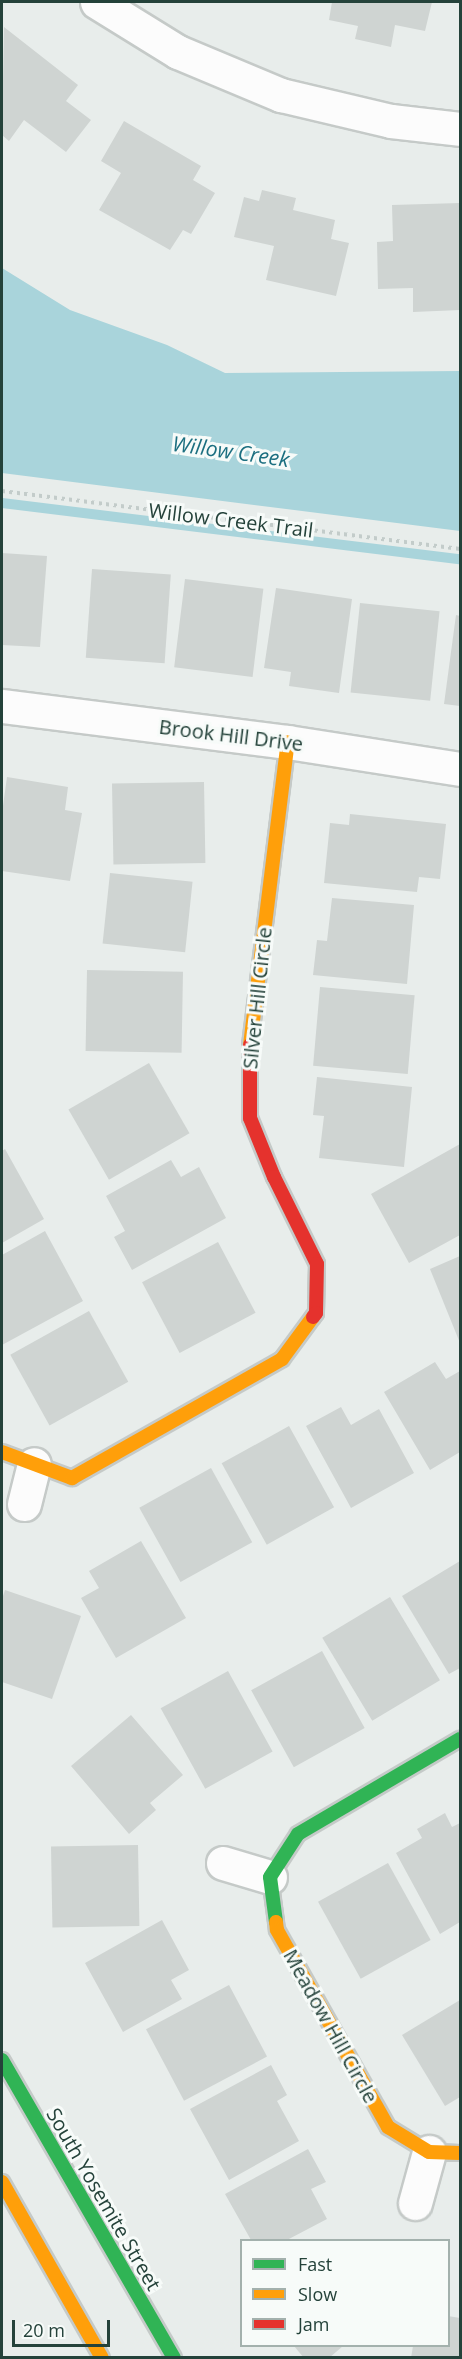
<!DOCTYPE html>
<html>
<head>
<meta charset="utf-8">
<style>
  body { margin:0 }
  #map { position:relative; width:462px; height:2359px; overflow:hidden; background:#e8edeb; font-family:"Open Sans",sans-serif }
  div>[style] { position:absolute }
  .water>* { inset:0; background:#a9d4db }
  .stream>* { height:10px; margin:-5px; padding:0 5px; transform-origin:5px; border-radius:5px; background:#a9d4db }
  .building>* { inset:0; background:#cfd4d2; transform-origin:0 0 }
  .path>* { height:4px; margin-top:-2px; transform-origin:0; background:repeating-linear-gradient(90deg,#c3ccca 0 3px,transparent 0 7.5px) }
  .roads { filter:drop-shadow(2px 0 #c5cac8) drop-shadow(-2px 0 #c5cac8) drop-shadow(0 2px #c5cac8) drop-shadow(0 -2px #c5cac8) }
  .street>* { height:33px; margin:-16.5px; padding:0 16.5px; transform-origin:16.5px; border-radius:16.5px; background:#fcfcfc }
  .fast>* { height:14px; margin:-7px; padding:0 7px; transform-origin:7px; border-radius:7px; background:#30b455 }
  .slow>* { height:14px; margin:-7px; padding:0 7px; transform-origin:7px; border-radius:7px; background:#ff9f0a }
  .jam>* { height:14px; margin:-7px; padding:0 7px; transform-origin:7px; border-radius:7px; background:#e5322d }
  span { translate:-50% -50%; white-space:nowrap; text-align:center; line-height:1.15; -webkit-text-stroke:6px #f7fbf9; paint-order:stroke }
  .street-label { font-size:20px; color:#24423a }
  .water-label { font-size:21px; color:#1c6f80; font-style:italic }
  .frame { position:absolute; inset:0; border:3px solid #24423a; pointer-events:none }
  .legend { position:absolute; left:240px; top:2239px; width:210px; height:108px; box-sizing:border-box; background:#f7fbf9; border:2px solid #a3b1ad; margin:0; padding:8px 10px; list-style:none; font-size:18px; color:#24423a }
  .legend li { display:flex; align-items:center; gap:12px; height:30px }
  .legend b { width:30px; border:2px solid #a3b1ad }
  .scale { position:absolute; left:12px; top:2320px; width:98px; height:27px; box-sizing:border-box; border:3px solid #24423a; border-top:0; padding-left:8px; font-size:18px; line-height:21px; white-space:nowrap; color:#24423a; -webkit-text-stroke:4px #f7fbf9; paint-order:stroke }
</style>
</head>
<body>
<div id="map">
  <div class="water">
    <div style="clip-path:polygon(2px 268px,70px 310px,167px 345px,225px 373px,460px 371px,460px 531px,2px 473px)"></div>
  </div>
  <div class="stream">
    <div style="left:2px;top:503px;width:461px;rotate:7deg"></div>
  </div>
  <div class="building">
    <div style="clip-path:polygon(332px 2px,432px 2px,425px 31px,395px 25px,391px 47px,355px 39px,358px 26px,329px 20px)"></div>
    <div style="clip-path:polygon(4px 27px,78px 85px,66px 101px,91px 120px,66px 152px,24px 120px,9px 141px,2px 135px)"></div>
    <div style="clip-path:polygon(124px 121px,201px 166px,193px 180px,215px 193px,191px 234px,183px 230px,170px 250px,99px 210px,121px 173px,101px 161px)"></div>
    <div style="clip-path:polygon(262px 190px,296px 198px,293px 210px,335px 220px,331px 239px,349px 243px,336px 296px,266px 280px,274px 246px,234px 237px,244px 197px,259px 201px)"></div>
    <div style="clip-path:polygon(460px 203px,460px 310px,413px 312px,413px 288px,378px 289px,377px 242px,393px 241px,392px 205px)"></div>
    <div style="clip-path:polygon(2px 553px,47px 556px,40px 647px,2px 645px)"></div>
    <div style="left:92px;top:569px;width:79px;height:89px;rotate:4deg"></div>
    <div style="left:185px;top:579px;width:79px;height:89px;rotate:7deg"></div>
    <div style="clip-path:polygon(276px 588px,352px 599px,339px 693px,289px 686px,291px 672px,264px 668px)"></div>
    <div style="left:360px;top:603px;width:80px;height:90px;rotate:6deg"></div>
    <div style="clip-path:polygon(456px 615px,460px 616px,460px 706px,444px 704px)"></div>
    <div style="clip-path:polygon(7px 777px,68px 787px,65px 810px,82px 813px,70px 881px,2px 871px,2px 813px)"></div>
    <div style="left:204px;top:782px;width:81px;height:92px;rotate:89deg"></div>
    <div style="clip-path:polygon(350px 814px,446px 824px,440px 879px,419px 877px,417px 892px,324px 883px,330px 823px,349px 825px)"></div>
    <div style="left:110px;top:873px;width:83px;height:71px;rotate:6deg"></div>
    <div style="clip-path:polygon(332px 898px,414px 905px,407px 984px,313px 975px,317px 940px,327px 941px)"></div>
    <div style="left:87px;top:970px;width:96px;height:81px;rotate:1deg"></div>
    <div style="left:320px;top:987px;width:95px;height:79px;rotate:5deg"></div>
    <div style="left:149px;top:1063px;width:81px;height:93px;rotate:60deg"></div>
    <div style="clip-path:polygon(317px 1077px,412px 1087px,404px 1167px,319px 1158px,324px 1116px,313px 1115px)"></div>
    <div style="clip-path:polygon(460px 1144px,460px 1235px,409px 1263px,371px 1194px)"></div>
    <div style="clip-path:polygon(5px 1149px,44px 1219px,2px 1243px,2px 1151px)"></div>
    <div style="clip-path:polygon(171px 1160px,181px 1177px,199px 1167px,226px 1218px,132px 1270px,114px 1237px,125px 1231px,106px 1196px)"></div>
    <div style="clip-path:polygon(45px 1231px,83px 1301px,2px 1345px,2px 1255px)"></div>
    <div style="left:218px;top:1242px;width:80px;height:86px;rotate:62deg"></div>
    <div style="clip-path:polygon(460px 1256px,460px 1343px,430px 1269px)"></div>
    <div style="left:89px;top:1311px;width:81px;height:90px;rotate:61deg"></div>
    <div style="clip-path:polygon(435px 1362px,446px 1379px,460px 1371px,460px 1452px,430px 1470px,384px 1392px)"></div>
    <div style="clip-path:polygon(341px 1407px,351px 1425px,379px 1409px,414px 1473px,351px 1508px,306px 1426px)"></div>
    <div style="left:289px;top:1426px;width:93px;height:77px;rotate:61deg"></div>
    <div style="left:211px;top:1468px;width:85px;height:82px;rotate:61deg"></div>
    <div style="clip-path:polygon(141px 1541px,186px 1618px,116px 1658px,81px 1598px,99px 1588px,89px 1571px)"></div>
    <div style="clip-path:polygon(460px 1561px,460px 1668px,449px 1674px,402px 1596px)"></div>
    <div style="clip-path:polygon(5px 1590px,81px 1616px,52px 1699px,2px 1682px,2px 1599px)"></div>
    <div style="left:390px;top:1597px;width:97px;height:79px;rotate:59deg"></div>
    <div style="left:322px;top:1651px;width:88px;height:81px;rotate:61deg"></div>
    <div style="left:228px;top:1671px;width:92px;height:77px;rotate:61deg"></div>
    <div style="clip-path:polygon(131px 1715px,183px 1775px,150px 1803px,156px 1810px,129px 1834px,71px 1766px)"></div>
    <div style="clip-path:polygon(445px 1813px,452px 1827px,460px 1823px,460px 1922px,440px 1934px,396px 1853px,422px 1838px,417px 1829px)"></div>
    <div style="left:138px;top:1845px;width:81px;height:87px;rotate:89deg"></div>
    <div style="left:388px;top:1863px;width:88px;height:80px;rotate:61deg"></div>
    <div style="clip-path:polygon(162px 1920px,189px 1970px,171px 1980px,182px 1999px,123px 2032px,85px 1963px)"></div>
    <div style="left:229px;top:1985px;width:81px;height:94px;rotate:62deg"></div>
    <div style="clip-path:polygon(460px 2000px,460px 2097px,445px 2106px,402px 2035px)"></div>
    <div style="clip-path:polygon(271px 2065px,287px 2095px,277px 2101px,299px 2141px,229px 2180px,190px 2109px)"></div>
    <div style="clip-path:polygon(308px 2149px,326px 2182px,311px 2189px,327px 2219px,287px 2240px,251px 2240px,225px 2194px)"></div>
    <div style="clip-path:polygon(448px 2316px,460px 2318px,460px 2358px,411px 2358px,413px 2346px,448px 2346px)"></div>
    <div style="clip-path:polygon(294px 2346px,343px 2346px,329px 2358px,304px 2358px)"></div>
  </div>
  <div class="path">
    <div style="left:2px;top:491px;width:462px;rotate:7.2deg"></div>
  </div>
  <div class="roads">
    <div class="street">
      <div style="left:97px;top:2px;width:95px;rotate:31.7deg"></div>
      <div style="left:178px;top:52px;width:112px;rotate:22.7deg"></div>
      <div style="left:281px;top:95px;width:113px;rotate:13.3deg"></div>
      <div style="left:391px;top:121px;width:69px;rotate:6.6deg"></div>
      <div style="left:2px;top:706px;width:288px;rotate:7.2deg"></div>
      <div style="left:288px;top:742px;width:174px;rotate:8.9deg"></div>
      <div style="left:24px;top:1504px;width:41px;rotate:-76deg"></div>
      <div style="left:223px;top:1863px;width:49px;rotate:16.6deg"></div>
      <div style="left:415px;top:2203px;width:53px;rotate:-74.6deg"></div>
    </div>
    <div class="fast">
      <div style="left:276px;top:1922px;width:45px;rotate:-97.6deg"></div>
      <div style="left:270px;top:1877px;width:51px;rotate:-56.9deg"></div>
      <div style="left:298px;top:1834px;width:188px;rotate:-30.4deg"></div>
      <div style="left:2px;top:2060px;width:344px;rotate:60deg"></div>
    </div>
    <div class="slow">
      <div style="left:250px;top:1045px;width:305px;rotate:-82.9deg"></div>
      <div style="left:2px;top:1452px;width:75px;rotate:20.4deg"></div>
      <div style="left:72px;top:1478px;width:241px;rotate:-29.5deg"></div>
      <div style="left:282px;top:1359px;width:52px;rotate:-53.6deg"></div>
      <div style="left:276px;top:1922px;width:8px;rotate:83deg"></div>
      <div style="left:277px;top:1930px;width:226px;rotate:60.6deg"></div>
      <div style="left:388px;top:2127px;width:48px;rotate:31.4deg"></div>
      <div style="left:429px;top:2152px;width:31px;rotate:2deg"></div>
      <div style="left:2px;top:2182px;width:202px;rotate:60.4deg"></div>
    </div>
    <div class="jam">
      <div style="left:250px;top:1045px;width:73px;rotate:90deg"></div>
      <div style="left:250px;top:1118px;width:64px;rotate:67.9deg"></div>
      <div style="left:274px;top:1177px;width:97px;rotate:63.7deg"></div>
      <div style="left:317px;top:1264px;width:49px;rotate:91.2deg"></div>
      <div style="left:316px;top:1313px;width:5px;rotate:127deg"></div>
    </div>
  </div>
  <div class="street-label">
    <span style="left:231px;top:520px;rotate:7deg">Willow Creek Trail</span>
    <span style="left:231px;top:735px;rotate:7deg">Brook Hill Drive</span>
    <span style="left:257px;top:998px;rotate:-84deg">Silver Hill Circle</span>
    <span style="left:331px;top:2026px;rotate:61deg">Meadow Hill Circle</span>
    <span style="left:104px;top:2199px;rotate:60deg">South Yosemite Street</span>
  </div>
  <div class="water-label">
    <span style="left:231px;top:451px;rotate:8deg">Willow Creek</span>
  </div>
  <div class="frame"></div>
  <ul class="legend">
  <li><b style="height:8px;background:#30b455"></b>Fast</li>
  <li><b style="height:8px;background:#ff9f0a"></b>Slow</li>
  <li><b style="height:8px;background:#e5322d"></b>Jam</li>
  </ul>
  <div class="scale">20 m</div>
</div>
</body>
</html>
